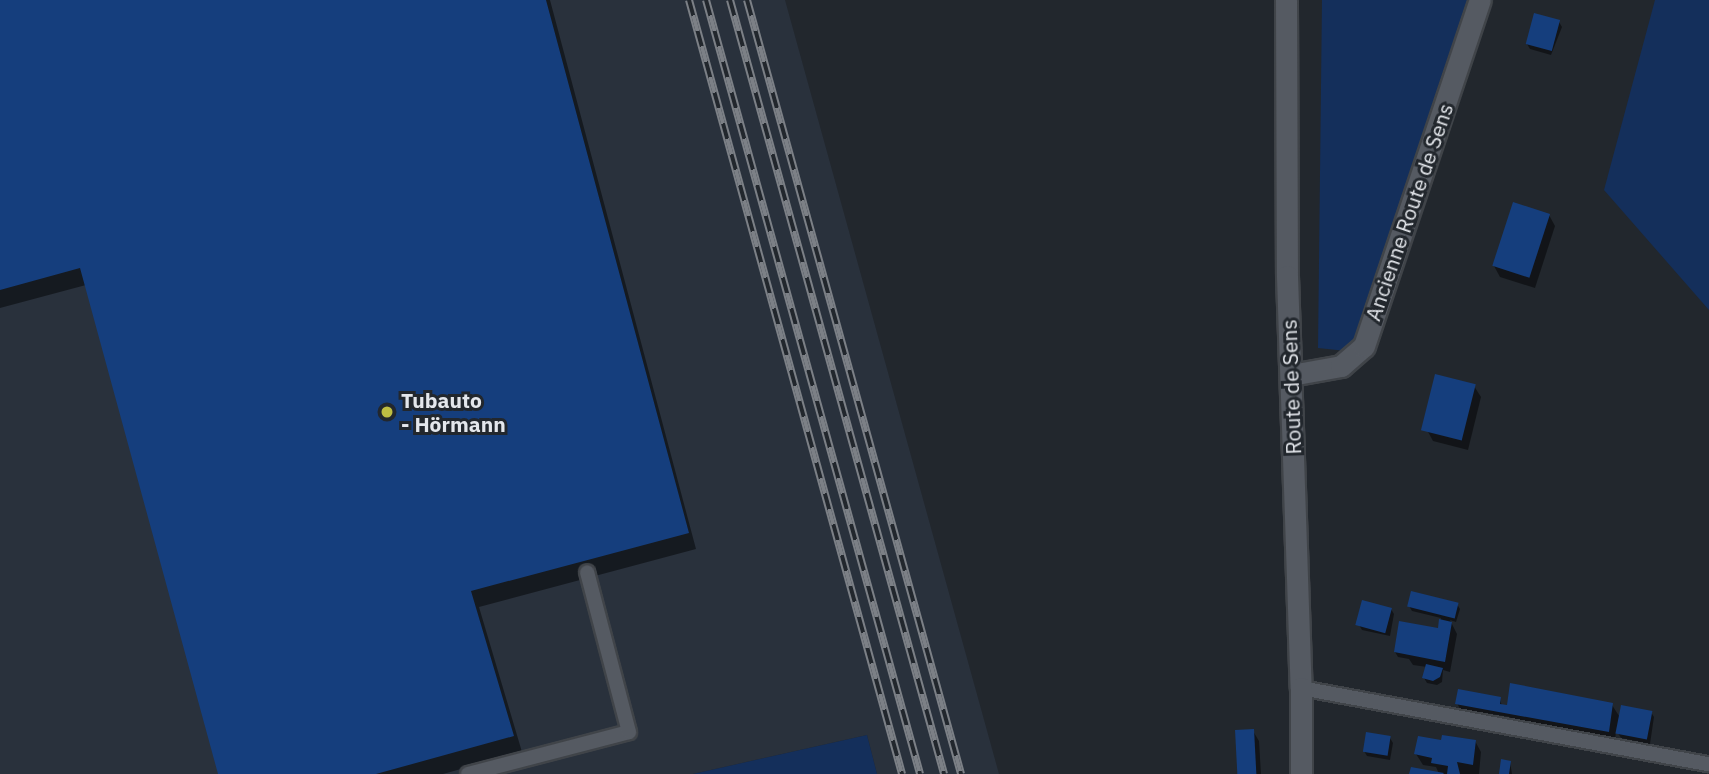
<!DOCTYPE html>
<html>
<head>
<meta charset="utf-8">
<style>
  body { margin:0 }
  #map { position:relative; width:1709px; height:774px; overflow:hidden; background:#22272d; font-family:"IBM Plex Sans",sans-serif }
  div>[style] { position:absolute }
  .built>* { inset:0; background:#29313c }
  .green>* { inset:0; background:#142f5b }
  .shadow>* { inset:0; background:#0007 }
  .building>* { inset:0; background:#153e7d; transform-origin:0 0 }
  .roads { filter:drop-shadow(2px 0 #404449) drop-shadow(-2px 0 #404449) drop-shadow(0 2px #404449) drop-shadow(0 -2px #404449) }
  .service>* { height:14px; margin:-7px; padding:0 7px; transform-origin:7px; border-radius:7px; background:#555a62 }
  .minor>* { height:21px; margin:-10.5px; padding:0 10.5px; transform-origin:10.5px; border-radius:10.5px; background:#555a62 }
  .secondary>* { height:21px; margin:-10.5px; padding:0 10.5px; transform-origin:10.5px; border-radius:10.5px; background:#555a62 }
  .rail>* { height:8px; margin-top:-4px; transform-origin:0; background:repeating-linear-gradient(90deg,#22272d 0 16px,#7c8086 0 32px); box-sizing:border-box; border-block:2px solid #7c8086 }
  .dots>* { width:19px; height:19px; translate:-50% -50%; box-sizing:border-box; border:4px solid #22272d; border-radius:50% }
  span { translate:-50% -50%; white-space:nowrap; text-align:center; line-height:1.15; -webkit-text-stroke:6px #22272d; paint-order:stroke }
  .street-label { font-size:21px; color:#e4e7ec }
  .poi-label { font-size:21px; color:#e4e7ec; font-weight:700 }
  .left { translate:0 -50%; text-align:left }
</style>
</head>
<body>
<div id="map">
  <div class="built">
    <div style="clip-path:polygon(0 0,785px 0,999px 774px,877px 774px,867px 735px,693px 774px,0 774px)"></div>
  </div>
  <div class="green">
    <div style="clip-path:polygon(1322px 0,1485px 0,1356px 352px,1318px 348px)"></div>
    <div style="clip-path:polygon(1655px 0,1709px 0,1709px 310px,1604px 190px)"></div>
    <div style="clip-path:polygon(867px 735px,877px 774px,693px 774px)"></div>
  </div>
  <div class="shadow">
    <div style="clip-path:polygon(0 0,550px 0,696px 549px,479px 607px,522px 752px,443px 774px,219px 774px,86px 285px,0 308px)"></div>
    <div style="clip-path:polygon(1559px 22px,1562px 27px,1551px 55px,1530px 49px,1527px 44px)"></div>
    <div style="clip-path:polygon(1549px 215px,1555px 226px,1535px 288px,1500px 277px,1494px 266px)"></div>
    <div style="clip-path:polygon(1437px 376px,1474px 386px,1481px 397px,1468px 450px,1433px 441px,1427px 430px)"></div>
    <div style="clip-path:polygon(1457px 604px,1460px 609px,1456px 622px,1450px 620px,1457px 634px,1450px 672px,1443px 670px,1442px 682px,1437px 685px,1427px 683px,1424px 678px,1427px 667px,1413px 665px,1409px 659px,1398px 657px,1395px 652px,1439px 630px,1441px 618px,1412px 611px,1409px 606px)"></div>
    <div style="clip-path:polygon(1391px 609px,1394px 614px,1390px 636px,1362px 630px,1359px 625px)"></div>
    <div style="clip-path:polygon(1500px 698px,1502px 707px,1612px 705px,1621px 719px,1651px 712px,1654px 717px,1650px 744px,1621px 738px,1616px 730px,1615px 742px,1514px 723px,1510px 717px,1460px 709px,1457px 703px)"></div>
    <div style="clip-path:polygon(1253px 731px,1259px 741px,1261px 774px,1238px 774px)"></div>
    <div style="clip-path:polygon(1390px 738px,1393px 743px,1390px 760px,1367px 756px,1364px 751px)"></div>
    <div style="clip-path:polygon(1475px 741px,1481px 752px,1479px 774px,1411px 774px,1439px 774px,1436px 767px,1423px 765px,1416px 754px,1442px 742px)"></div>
    <div style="clip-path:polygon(1510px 762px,1512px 774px,1501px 774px)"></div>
  </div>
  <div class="building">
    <div style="clip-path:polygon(0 0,546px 0,689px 533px,471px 591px,514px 736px,376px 774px,218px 774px,80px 268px,0 290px)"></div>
    <div style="left:1534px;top:13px;width:27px;height:32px;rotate:15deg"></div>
    <div style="left:1513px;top:202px;width:39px;height:67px;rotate:18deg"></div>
    <div style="left:1435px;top:374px;width:42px;height:58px;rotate:14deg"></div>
    <div style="left:1411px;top:591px;width:49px;height:16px;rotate:14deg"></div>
    <div style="left:1362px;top:600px;width:31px;height:26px;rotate:15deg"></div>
    <div style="clip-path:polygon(1439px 619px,1452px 622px,1445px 662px,1394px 652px,1399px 621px,1438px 628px)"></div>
    <div style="clip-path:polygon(1426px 664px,1443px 668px,1440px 677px,1433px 681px,1422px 678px)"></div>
    <div style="clip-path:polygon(1510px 683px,1613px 703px,1609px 732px,1455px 704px,1458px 689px,1501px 697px,1500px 704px,1507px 705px)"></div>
    <div style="left:1621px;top:705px;width:32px;height:29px;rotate:11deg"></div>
    <div style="left:1254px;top:729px;width:45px;height:19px;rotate:87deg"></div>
    <div style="left:1366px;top:732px;width:25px;height:20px;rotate:9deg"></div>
    <div style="clip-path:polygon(1442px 735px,1476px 740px,1473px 765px,1457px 762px,1460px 774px,1447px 774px,1448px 766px,1431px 763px,1432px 758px,1414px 754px,1418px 736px,1441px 740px)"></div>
    <div style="clip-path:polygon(1501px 759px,1511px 761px,1509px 774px,1499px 774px)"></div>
    <div style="clip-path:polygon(1411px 767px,1444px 773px,1443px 774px,1409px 774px)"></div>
  </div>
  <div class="roads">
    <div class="service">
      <div style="left:1301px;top:688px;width:415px;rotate:10.6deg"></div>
      <div style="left:468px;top:774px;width:166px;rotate:-14.6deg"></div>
      <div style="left:629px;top:732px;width:165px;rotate:-104.7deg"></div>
    </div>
    <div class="minor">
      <div style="left:1291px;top:375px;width:51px;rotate:-10.2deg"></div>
      <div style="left:1341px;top:366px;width:30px;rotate:-41deg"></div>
      <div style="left:1364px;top:346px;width:365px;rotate:-71.5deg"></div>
    </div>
    <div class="secondary">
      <div style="left:1286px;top:0;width:276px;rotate:89.8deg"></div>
      <div style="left:1287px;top:276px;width:412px;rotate:88.1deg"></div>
      <div style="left:1301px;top:688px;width:86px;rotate:90deg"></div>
    </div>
  </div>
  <div class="rail">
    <div style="left:689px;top:0;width:803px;rotate:74.61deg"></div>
    <div style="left:706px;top:0;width:803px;rotate:74.54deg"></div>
    <div style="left:730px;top:0;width:803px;rotate:74.54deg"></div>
    <div style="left:747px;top:0;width:803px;rotate:74.54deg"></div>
  </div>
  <div class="dots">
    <div style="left:387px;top:412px;background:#bfbe42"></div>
  </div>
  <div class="street-label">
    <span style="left:1409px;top:212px;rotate:-71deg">Ancienne Route de Sens</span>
    <span style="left:1291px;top:387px;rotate:-92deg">Route de Sens</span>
  </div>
  <div class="poi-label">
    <span class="left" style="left:401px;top:412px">Tubauto<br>- Hörmann</span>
  </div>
</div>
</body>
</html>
